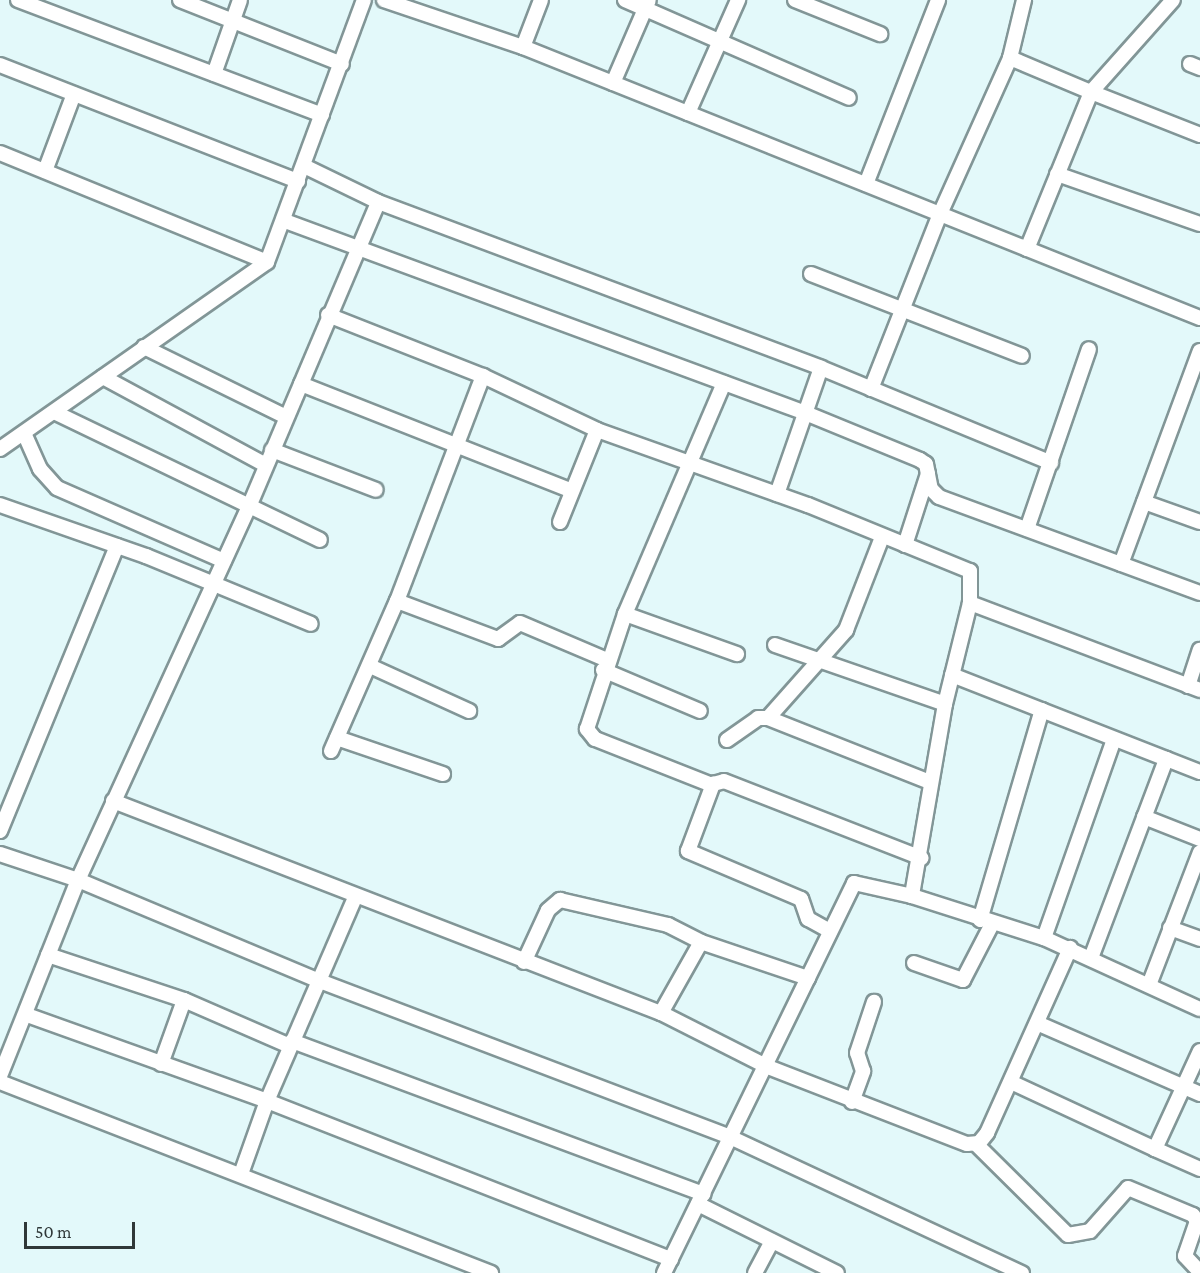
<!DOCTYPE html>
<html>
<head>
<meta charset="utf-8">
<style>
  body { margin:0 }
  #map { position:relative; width:1200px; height:1273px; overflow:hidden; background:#e3f9fa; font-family:"Crimson Pro",serif }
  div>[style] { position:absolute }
  .roads { filter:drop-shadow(2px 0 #829697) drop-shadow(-2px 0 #829697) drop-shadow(0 2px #829697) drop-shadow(0 -2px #829697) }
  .minor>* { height:14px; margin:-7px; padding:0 7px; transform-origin:7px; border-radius:7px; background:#fff }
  span { translate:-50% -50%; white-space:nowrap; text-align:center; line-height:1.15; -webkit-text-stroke:6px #e3f9fa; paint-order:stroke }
  .scale { position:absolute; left:24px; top:1222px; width:111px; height:27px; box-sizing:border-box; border:3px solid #2f3838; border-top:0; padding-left:8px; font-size:18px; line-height:21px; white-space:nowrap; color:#2f3838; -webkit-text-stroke:4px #e3f9fa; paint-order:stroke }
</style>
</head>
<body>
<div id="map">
  <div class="roads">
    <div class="minor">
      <div style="left:18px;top:0;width:325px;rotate:20.7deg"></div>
      <div style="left:180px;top:0;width:174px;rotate:21.6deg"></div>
      <div style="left:384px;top:0;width:147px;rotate:18.7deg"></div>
      <div style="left:523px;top:47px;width:729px;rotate:21.82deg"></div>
      <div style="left:625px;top:0;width:244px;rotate:23.6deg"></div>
      <div style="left:795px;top:0;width:92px;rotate:21.8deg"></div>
      <div style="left:523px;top:47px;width:50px;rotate:-69deg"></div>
      <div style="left:1010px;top:58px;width:88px;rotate:22.8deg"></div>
      <div style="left:1091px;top:92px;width:123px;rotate:-48.3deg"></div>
      <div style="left:1190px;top:64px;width:11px;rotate:22deg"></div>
      <div style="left:0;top:65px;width:320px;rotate:21.3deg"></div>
      <div style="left:214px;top:74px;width:78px;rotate:-70.6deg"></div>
      <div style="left:613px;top:83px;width:90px;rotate:-66.6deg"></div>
      <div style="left:688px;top:113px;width:124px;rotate:-66.1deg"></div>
      <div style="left:0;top:153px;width:288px;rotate:22.2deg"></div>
      <div style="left:304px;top:166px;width:82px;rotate:25.9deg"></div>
      <div style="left:45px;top:171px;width:82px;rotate:-69.4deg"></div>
      <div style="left:1057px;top:174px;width:151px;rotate:19.3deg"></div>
      <div style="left:866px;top:184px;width:198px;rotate:-68.6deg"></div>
      <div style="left:285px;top:221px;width:552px;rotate:20.24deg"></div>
      <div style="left:803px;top:412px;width:126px;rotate:22.3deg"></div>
      <div style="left:920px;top:460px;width:7px;rotate:34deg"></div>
      <div style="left:926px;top:464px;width:25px;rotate:79deg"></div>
      <div style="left:931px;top:489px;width:11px;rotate:45deg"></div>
      <div style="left:939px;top:497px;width:278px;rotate:20.2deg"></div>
      <div style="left:1027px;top:249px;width:170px;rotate:-67.8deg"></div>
      <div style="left:1091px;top:92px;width:117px;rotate:21.5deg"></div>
      <div style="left:811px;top:274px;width:226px;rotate:21.2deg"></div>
      <div style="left:328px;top:315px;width:167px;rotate:21.5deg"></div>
      <div style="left:483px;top:376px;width:126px;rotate:25.3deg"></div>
      <div style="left:597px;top:430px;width:224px;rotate:19.6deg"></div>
      <div style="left:808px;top:505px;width:175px;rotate:22.2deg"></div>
      <div style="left:970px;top:571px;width:32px;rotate:90deg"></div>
      <div style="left:970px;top:603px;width:104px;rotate:103.9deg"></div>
      <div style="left:945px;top:704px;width:195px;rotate:99.8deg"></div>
      <div style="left:144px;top:347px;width:158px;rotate:26.2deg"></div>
      <div style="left:103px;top:377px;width:185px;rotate:28.4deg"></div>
      <div style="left:301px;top:384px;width:291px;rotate:21.5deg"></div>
      <div style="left:871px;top:389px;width:188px;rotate:-68.5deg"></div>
      <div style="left:940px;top:214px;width:171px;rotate:-65.8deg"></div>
      <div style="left:1010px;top:58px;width:60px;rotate:-76.4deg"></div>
      <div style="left:54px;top:412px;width:295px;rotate:25.7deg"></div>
      <div style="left:24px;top:433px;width:39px;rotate:66deg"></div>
      <div style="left:40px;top:469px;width:25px;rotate:48deg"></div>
      <div style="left:57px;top:488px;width:182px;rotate:23.6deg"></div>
      <div style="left:0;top:449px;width:326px;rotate:-35deg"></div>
      <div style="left:267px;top:262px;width:279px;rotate:-69.7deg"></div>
      <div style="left:272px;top:450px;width:111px;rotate:21deg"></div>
      <div style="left:777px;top:494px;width:133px;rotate:-70.8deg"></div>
      <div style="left:1144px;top:502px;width:59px;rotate:19.7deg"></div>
      <div style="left:0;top:505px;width:155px;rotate:19.3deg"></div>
      <div style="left:146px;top:556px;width:178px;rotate:22.4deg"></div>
      <div style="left:560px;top:522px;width:99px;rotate:-68.1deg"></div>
      <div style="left:1027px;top:529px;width:190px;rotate:-71deg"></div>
      <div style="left:905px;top:545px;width:75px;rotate:-72.1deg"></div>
      <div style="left:1121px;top:564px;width:227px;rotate:-69.7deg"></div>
      <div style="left:397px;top:601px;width:108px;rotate:20.6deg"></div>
      <div style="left:498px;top:639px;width:27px;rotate:-36deg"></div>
      <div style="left:520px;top:623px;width:95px;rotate:23deg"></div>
      <div style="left:970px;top:603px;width:246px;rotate:20.7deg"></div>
      <div style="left:625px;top:614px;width:119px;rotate:19.7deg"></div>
      <div style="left:775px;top:645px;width:180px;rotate:19.1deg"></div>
      <div style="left:370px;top:666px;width:109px;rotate:24.4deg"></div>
      <div style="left:603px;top:670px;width:105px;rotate:22.9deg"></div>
      <div style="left:952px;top:675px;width:266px;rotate:21.4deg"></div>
      <div style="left:1188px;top:686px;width:38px;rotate:-72deg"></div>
      <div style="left:768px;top:718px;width:118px;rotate:-48.4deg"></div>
      <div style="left:846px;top:630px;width:100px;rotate:-68.8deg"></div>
      <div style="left:337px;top:738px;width:112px;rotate:18.8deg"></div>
      <div style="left:727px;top:740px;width:38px;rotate:-35deg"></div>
      <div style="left:758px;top:718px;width:10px"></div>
      <div style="left:768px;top:718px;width:174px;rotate:21.6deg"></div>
      <div style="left:331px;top:751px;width:164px;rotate:-66.3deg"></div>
      <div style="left:397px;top:601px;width:241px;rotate:-69.1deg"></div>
      <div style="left:712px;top:785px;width:126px;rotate:-158.5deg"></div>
      <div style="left:595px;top:739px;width:13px;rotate:-129deg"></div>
      <div style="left:587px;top:729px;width:121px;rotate:-71.7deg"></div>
      <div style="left:625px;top:614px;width:251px;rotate:-66.8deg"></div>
      <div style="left:113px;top:801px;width:588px;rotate:21.15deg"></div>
      <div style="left:661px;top:1013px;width:120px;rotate:26.8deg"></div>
      <div style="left:768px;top:1067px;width:213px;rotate:21.2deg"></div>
      <div style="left:967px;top:1144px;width:12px;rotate:-5deg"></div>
      <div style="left:979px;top:1143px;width:13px;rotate:-51deg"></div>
      <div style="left:987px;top:1133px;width:203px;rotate:-65.8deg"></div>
      <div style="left:1144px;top:817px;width:60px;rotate:21.4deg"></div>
      <div style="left:0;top:831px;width:308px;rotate:-67.7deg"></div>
      <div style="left:0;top:854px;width:82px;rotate:18.4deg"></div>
      <div style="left:78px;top:880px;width:408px;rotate:-65.4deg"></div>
      <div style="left:248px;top:509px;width:333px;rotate:-67deg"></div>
      <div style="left:378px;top:202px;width:473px;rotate:20.5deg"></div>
      <div style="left:821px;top:368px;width:249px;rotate:22.4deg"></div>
      <div style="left:980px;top:920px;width:219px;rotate:-73.6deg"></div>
      <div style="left:1170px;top:928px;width:32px;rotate:20deg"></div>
      <div style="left:830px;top:931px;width:25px;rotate:-151deg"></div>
      <div style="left:808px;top:919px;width:21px;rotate:-109deg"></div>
      <div style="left:801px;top:899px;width:123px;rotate:-157deg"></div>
      <div style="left:688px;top:851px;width:72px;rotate:-69.5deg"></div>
      <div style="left:713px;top:784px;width:11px;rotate:-15deg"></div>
      <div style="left:724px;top:781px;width:212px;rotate:21.3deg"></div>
      <div style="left:1044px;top:938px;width:211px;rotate:-70.6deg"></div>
      <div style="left:48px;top:955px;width:143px;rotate:18.3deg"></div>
      <div style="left:184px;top:1000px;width:116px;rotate:23.5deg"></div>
      <div style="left:1091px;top:958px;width:213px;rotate:-69.3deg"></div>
      <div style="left:524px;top:962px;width:57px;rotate:-65.2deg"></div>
      <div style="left:548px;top:910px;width:16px;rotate:-40deg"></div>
      <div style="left:560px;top:900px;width:111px;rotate:13deg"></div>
      <div style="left:668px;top:925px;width:37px;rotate:27deg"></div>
      <div style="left:914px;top:963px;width:52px;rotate:19.1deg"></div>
      <div style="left:963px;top:980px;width:63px;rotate:-62.6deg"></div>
      <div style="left:1149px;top:985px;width:142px;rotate:-69deg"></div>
      <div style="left:661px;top:1013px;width:81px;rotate:-60.6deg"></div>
      <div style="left:701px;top:942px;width:113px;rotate:18.6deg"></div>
      <div style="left:27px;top:1015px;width:255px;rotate:19.7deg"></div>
      <div style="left:267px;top:1101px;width:434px;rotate:21.4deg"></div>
      <div style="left:1037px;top:1023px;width:178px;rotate:23.5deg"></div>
      <div style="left:292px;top:1041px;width:439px;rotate:20.4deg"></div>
      <div style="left:1200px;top:1051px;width:108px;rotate:114.7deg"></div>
      <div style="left:1155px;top:1149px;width:49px;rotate:24deg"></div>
      <div style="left:161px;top:1064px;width:68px;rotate:-70.2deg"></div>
      <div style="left:0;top:1076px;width:211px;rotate:-68.3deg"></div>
      <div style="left:78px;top:880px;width:259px;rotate:22.7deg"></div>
      <div style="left:317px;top:980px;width:444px;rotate:20.8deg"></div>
      <div style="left:732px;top:1138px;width:320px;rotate:25deg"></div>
      <div style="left:0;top:1082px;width:527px;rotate:21.26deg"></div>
      <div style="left:1013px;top:1083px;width:157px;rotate:24.9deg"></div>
      <div style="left:852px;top:1102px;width:33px;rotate:-70deg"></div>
      <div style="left:863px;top:1071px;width:19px;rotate:-108deg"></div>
      <div style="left:857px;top:1053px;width:54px;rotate:-71.6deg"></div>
      <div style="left:976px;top:1144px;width:129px;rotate:44.7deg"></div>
      <div style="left:1068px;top:1235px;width:22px;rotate:-10deg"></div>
      <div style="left:1090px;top:1231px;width:57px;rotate:-48.5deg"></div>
      <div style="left:1128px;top:1188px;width:70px;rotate:22.6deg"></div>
      <div style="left:1193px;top:1215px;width:7px;rotate:56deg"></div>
      <div style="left:1197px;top:1221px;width:37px;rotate:109deg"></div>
      <div style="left:1185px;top:1256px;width:22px;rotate:47deg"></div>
      <div style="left:241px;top:1174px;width:77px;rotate:-70.4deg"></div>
      <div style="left:267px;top:1101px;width:221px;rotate:-66.6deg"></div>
      <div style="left:698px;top:1204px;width:155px;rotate:26.4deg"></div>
      <div style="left:664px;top:1273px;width:434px;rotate:-64deg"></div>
      <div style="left:854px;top:883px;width:59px;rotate:12.6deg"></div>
      <div style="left:912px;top:896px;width:139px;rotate:17.7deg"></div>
      <div style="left:1044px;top:938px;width:171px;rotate:24.5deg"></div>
      <div style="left:755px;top:1273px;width:36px;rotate:-62deg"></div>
    </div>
  </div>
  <div class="scale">50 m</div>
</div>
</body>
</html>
